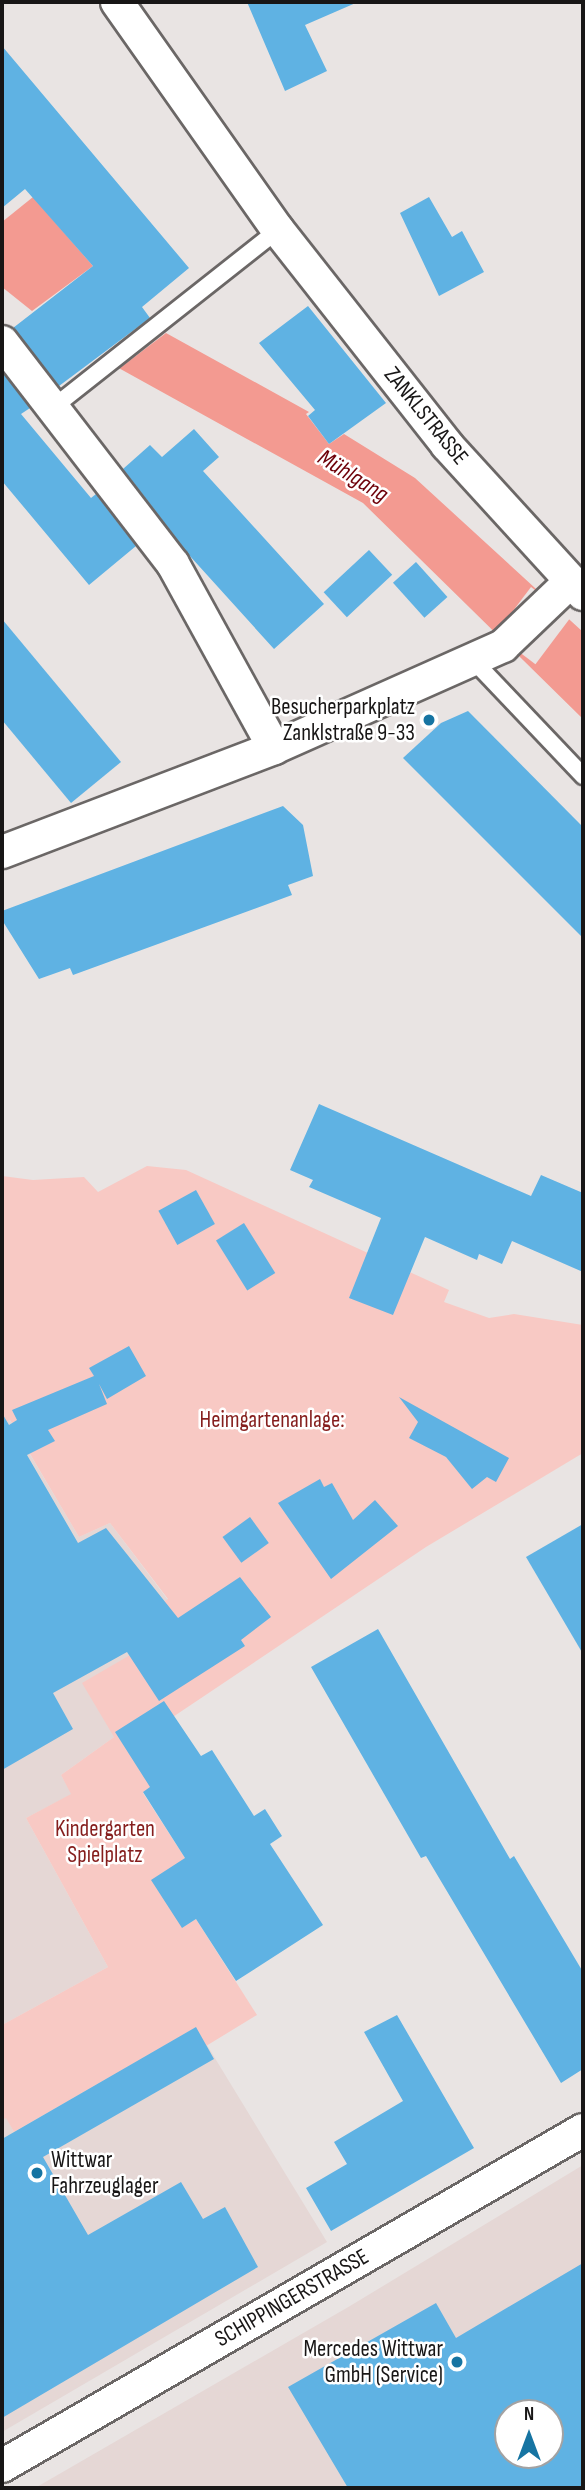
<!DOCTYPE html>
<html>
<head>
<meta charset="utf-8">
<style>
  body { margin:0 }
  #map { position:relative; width:585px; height:2490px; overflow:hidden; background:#e9e4e3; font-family:"Sofia Sans Condensed",sans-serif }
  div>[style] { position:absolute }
  .built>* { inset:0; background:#e5d7d5 }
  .green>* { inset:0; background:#f8c9c4 }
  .water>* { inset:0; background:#f39a91 }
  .pier>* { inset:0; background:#e9e4e3; transform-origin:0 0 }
  .building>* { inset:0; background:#5fb2e3; transform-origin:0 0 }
  .roads { filter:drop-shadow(2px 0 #6b6766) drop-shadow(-2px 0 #6b6766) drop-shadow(0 2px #6b6766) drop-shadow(0 -2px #6b6766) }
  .lane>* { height:16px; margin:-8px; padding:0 8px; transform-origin:8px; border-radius:8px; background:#fff }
  .street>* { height:32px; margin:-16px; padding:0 16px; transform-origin:16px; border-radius:16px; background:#fff }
  .dots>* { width:19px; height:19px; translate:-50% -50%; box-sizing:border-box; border:4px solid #fff; border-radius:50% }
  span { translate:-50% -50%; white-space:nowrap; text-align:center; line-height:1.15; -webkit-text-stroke:5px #fff; paint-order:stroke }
  .street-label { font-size:23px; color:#181616 }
  .poi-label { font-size:23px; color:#181616 }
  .right { translate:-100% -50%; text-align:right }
  .left { translate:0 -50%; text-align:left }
  .park-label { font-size:23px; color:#851e1d }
  .water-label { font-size:24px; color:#6e0009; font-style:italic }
  .frame { position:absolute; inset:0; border:4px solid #181616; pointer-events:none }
  .north { position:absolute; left:494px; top:2399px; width:70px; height:70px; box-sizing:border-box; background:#fff; border:2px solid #a3a2a2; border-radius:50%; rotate:0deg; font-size:19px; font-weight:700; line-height:28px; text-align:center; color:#181616 }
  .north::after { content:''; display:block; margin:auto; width:24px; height:32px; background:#1674a2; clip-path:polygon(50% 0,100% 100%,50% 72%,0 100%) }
</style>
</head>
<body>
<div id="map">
  <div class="built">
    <div style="clip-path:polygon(9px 1419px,79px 1537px,110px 1523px,168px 1600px,138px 1651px,114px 1737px,61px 1775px,72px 1794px,26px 1818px,108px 1967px,2px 2025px,2px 1423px)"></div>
    <div style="clip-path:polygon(196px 2027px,327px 2242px,2px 2432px,2px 2120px,6px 2117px,14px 2132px)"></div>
    <div style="clip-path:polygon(evenodd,583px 2165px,583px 2488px,35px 2488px,350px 2306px,583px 2165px,508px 2413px,550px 2413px,550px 2455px,508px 2455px,508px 2413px)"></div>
  </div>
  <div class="green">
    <div style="clip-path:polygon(147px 1166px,186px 1170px,449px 1290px,444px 1302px,489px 1318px,514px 1314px,583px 1325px,583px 1453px,426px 1547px,140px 1739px,167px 1776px,143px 1793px,185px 1858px,182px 1928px,196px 1919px,257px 2015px,206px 2046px,195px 2028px,14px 2132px,6px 2118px,2px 2120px,2px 2025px,108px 1967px,26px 1818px,71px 1794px,61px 1775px,114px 1737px,82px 1683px,137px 1651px,120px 1630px,168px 1599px,110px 1523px,79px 1537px,10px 1420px,2px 1423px,2px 1176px,33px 1180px,84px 1177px,98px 1192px)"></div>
  </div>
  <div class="water">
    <div style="clip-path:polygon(33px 197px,93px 266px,32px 311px,2px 287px,2px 222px)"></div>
    <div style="clip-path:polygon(150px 318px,166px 333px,309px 412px,306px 414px,329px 444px,344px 434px,415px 478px,583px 632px,583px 719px,363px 503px,106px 361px)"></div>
  </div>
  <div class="pier">
    <div style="clip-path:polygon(149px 314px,166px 333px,116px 371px,96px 359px)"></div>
    <div style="left:531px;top:587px;width:50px;height:59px;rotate:37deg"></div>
  </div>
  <div class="building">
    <div style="clip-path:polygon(247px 2px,358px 2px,305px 25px,327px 71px,285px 91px)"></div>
    <div style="clip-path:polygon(2px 46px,189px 268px,142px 307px,150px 318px,59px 386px,13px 328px,93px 266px,25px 189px,2px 208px)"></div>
    <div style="clip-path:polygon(429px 197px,452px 237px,462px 231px,484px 272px,439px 296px,400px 213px)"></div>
    <div style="clip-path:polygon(308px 306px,386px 403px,329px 444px,308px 416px,315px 410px,259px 343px)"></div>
    <div style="clip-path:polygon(2px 372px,30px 408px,21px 414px,91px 498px,96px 494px,136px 546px,89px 585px,2px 481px)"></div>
    <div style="clip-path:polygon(194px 429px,219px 457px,203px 471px,324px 604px,274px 649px,189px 555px,123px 469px,150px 445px,162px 457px)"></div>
    <div style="left:369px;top:550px;width:34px;height:62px;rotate:47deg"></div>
    <div style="left:416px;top:562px;width:47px;height:31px;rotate:48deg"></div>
    <div style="clip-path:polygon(2px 619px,121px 762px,71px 803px,2px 720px)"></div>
    <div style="clip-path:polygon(468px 711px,583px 827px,583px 938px,403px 758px,441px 723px)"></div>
    <div style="clip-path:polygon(283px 806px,303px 825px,313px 876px,288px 885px,292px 895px,73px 975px,70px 968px,39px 979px,2px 920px,2px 911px)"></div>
    <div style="clip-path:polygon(319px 1104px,531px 1196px,541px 1175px,583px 1193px,583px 1272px,512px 1241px,502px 1264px,479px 1254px,477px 1260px,425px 1237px,393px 1315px,349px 1298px,381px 1218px,309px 1187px,313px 1180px,290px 1170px)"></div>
    <div style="left:196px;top:1190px;width:39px;height:43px;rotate:61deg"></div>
    <div style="left:244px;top:1223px;width:59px;height:33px;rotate:58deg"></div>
    <div style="clip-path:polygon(129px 1346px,146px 1376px,107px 1399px,99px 1384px,107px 1404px,48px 1430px,55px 1441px,27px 1455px,78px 1543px,106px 1528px,178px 1618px,240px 1577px,271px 1617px,241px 1640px,245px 1646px,159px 1701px,127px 1652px,53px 1693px,73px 1729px,2px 1770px,2px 1413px,9px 1425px,17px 1420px,12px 1410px,94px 1376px,89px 1368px)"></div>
    <div style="clip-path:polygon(399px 1397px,509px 1458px,496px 1482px,487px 1477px,472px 1489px,446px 1457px,409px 1438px,418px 1422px)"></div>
    <div style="clip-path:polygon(320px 1479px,324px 1487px,332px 1483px,353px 1520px,375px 1500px,398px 1526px,331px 1579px,278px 1503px)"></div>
    <div style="left:250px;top:1517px;width:32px;height:34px;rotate:54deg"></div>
    <div style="clip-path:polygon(583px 1524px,583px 1654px,526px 1557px)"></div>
    <div style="clip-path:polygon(378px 1629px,510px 1859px,514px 1856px,583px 1972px,583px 2069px,561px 2083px,426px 1856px,421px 1858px,311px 1667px)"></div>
    <div style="clip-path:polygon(164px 1701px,201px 1756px,212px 1750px,254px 1816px,265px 1809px,282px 1836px,270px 1844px,323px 1925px,236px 1981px,196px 1919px,182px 1928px,151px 1880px,185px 1858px,143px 1792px,150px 1787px,115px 1732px)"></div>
    <div style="clip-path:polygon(397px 2015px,474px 2148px,331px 2231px,306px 2188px,347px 2164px,334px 2142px,403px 2101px,364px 2032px)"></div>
    <div style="clip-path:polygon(196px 2027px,214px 2059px,43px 2157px,88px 2235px,181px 2182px,203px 2219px,225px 2207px,258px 2267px,2px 2418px,2px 2139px)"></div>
    <div style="clip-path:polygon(evenodd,583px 2263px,583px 2488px,348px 2488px,288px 2387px,436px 2303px,456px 2338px,583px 2263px,508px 2413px,550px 2413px,550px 2455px,508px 2455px,508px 2413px)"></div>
  </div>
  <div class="roads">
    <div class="lane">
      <div style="left:55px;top:406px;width:284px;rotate:-38.3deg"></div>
      <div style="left:473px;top:660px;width:160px;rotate:46.5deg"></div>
    </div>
    <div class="street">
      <div style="left:117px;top:2px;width:279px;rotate:54.8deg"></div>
      <div style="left:278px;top:230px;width:273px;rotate:51.8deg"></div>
      <div style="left:447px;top:445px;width:202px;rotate:47.6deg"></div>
      <div style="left:2px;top:342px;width:280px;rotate:52.4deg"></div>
      <div style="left:173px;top:564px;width:210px;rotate:61.2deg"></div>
      <div style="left:2px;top:852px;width:291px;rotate:-20.9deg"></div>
      <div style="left:274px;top:748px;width:251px;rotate:-24deg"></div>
      <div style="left:503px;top:646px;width:93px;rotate:-43.7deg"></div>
      <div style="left:2px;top:2466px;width:671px;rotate:-30.04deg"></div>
    </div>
  </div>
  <div class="dots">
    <div style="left:429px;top:720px;background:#1674a2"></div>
    <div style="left:37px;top:2173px;background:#1674a2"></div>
    <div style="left:457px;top:2362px;background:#1674a2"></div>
  </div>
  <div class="street-label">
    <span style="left:426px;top:416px;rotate:51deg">ZANKLSTRASSE</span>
    <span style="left:292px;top:2298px;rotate:-30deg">SCHIPPINGERSTRASSE</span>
  </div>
  <div class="poi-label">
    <span class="right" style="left:415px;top:720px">Besucherparkplatz<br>Zanklstraße 9-33</span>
    <span class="left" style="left:51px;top:2173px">Wittwar<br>Fahrzeuglager</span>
    <span class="right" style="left:443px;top:2362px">Mercedes Wittwar<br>GmbH (Service)</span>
  </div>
  <div class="park-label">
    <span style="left:272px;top:1420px">Heimgartenanlage:</span>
    <span style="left:105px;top:1842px">Kindergarten<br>Spielplatz</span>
  </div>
  <div class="water-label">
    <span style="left:353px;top:476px;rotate:32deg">Mühlgang</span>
  </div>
  <div class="frame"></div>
  <div class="north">N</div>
</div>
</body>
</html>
